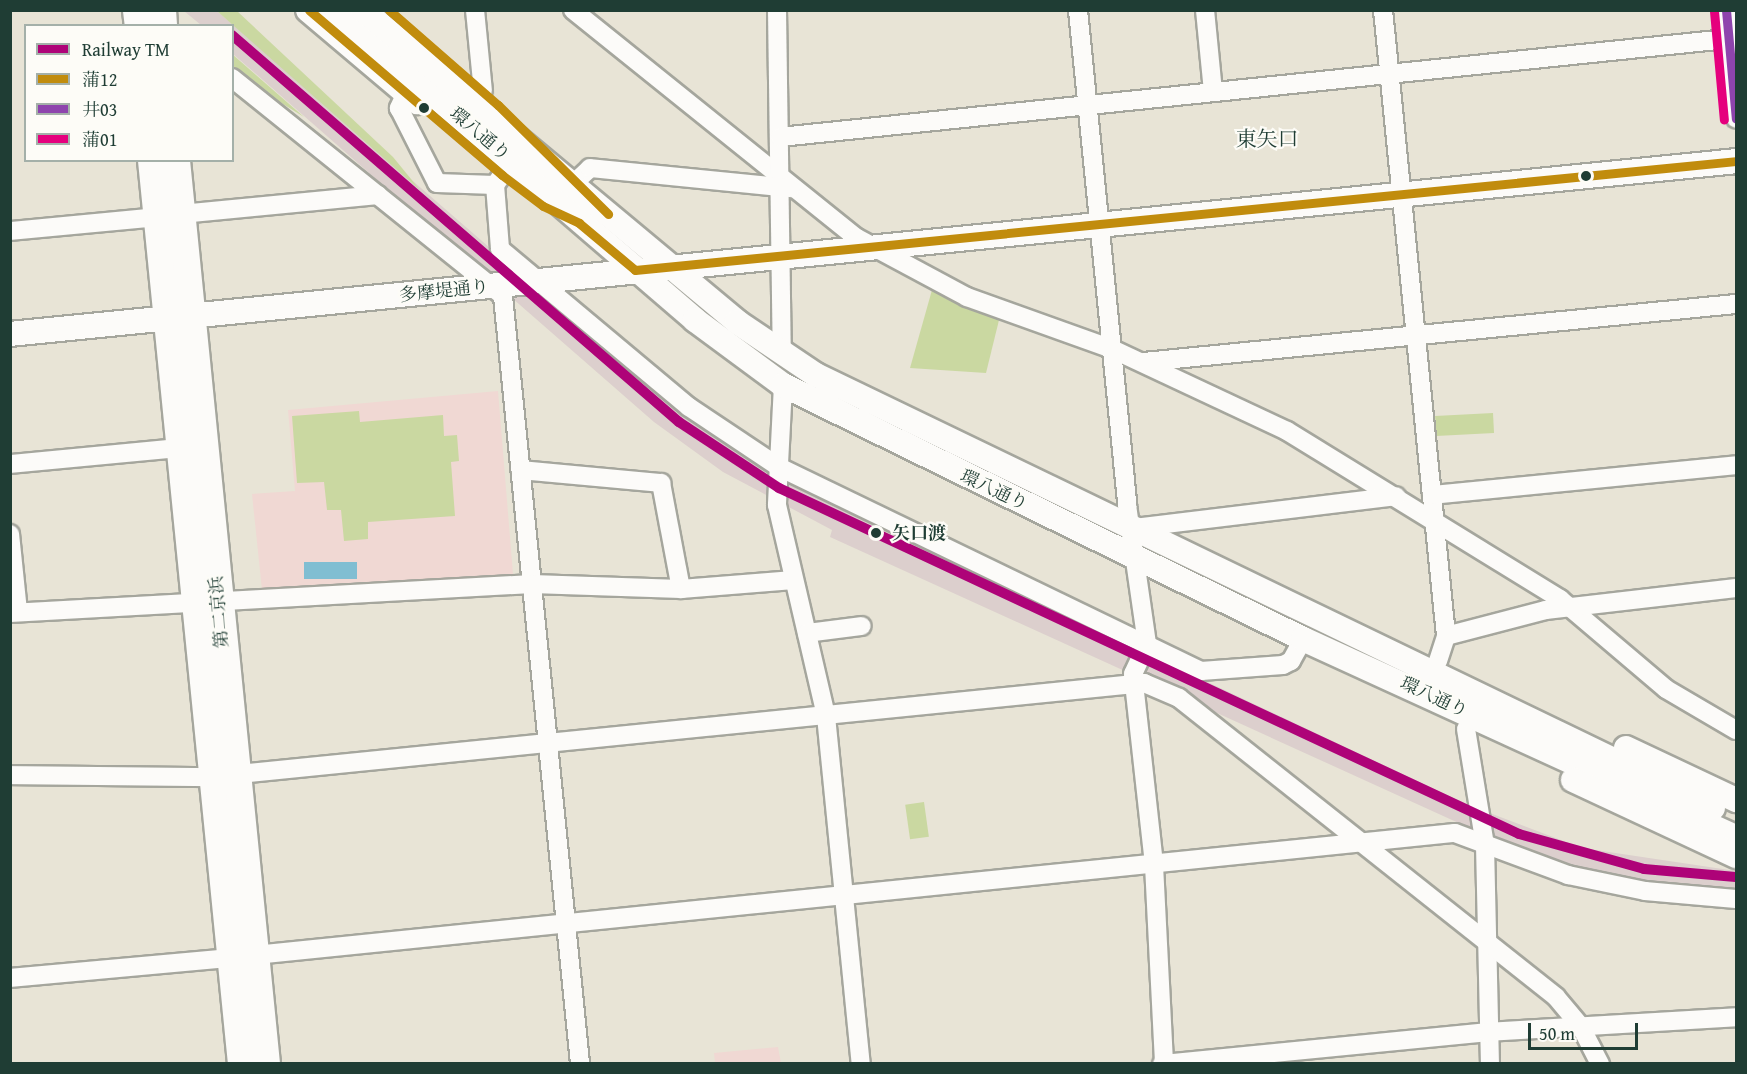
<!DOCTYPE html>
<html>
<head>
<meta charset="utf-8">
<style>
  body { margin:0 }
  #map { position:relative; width:1747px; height:1074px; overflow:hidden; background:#e8e4d6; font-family:"Gentium Book Plus","Noto Serif JP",serif }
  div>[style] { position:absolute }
  .built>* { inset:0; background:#f0d8d3 }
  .industrial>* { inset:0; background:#dccfcd }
  .green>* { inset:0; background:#cad8a1; transform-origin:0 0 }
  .water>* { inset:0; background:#80bed2; transform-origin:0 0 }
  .roads { filter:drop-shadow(2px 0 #a5a69d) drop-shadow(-2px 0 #a5a69d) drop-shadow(0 2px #a5a69d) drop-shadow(0 -2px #a5a69d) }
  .minor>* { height:18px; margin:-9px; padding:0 9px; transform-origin:9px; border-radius:9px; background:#fcfbf9 }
  .major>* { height:24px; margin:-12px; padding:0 12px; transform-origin:12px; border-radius:12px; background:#fcfbf9 }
  .highway>* { height:27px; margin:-13.5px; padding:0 13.5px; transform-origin:13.5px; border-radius:13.5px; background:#fcfbf9 }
  .bus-1>* { height:9px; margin:-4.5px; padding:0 4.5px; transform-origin:4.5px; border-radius:4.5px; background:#c18c0d }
  .bus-2>* { height:9px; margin:-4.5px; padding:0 4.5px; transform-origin:4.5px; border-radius:4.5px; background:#8e44ad }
  .bus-3>* { height:9px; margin:-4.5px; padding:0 4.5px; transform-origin:4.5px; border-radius:4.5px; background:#e5007d }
  .rail-1>* { height:10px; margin:-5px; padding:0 5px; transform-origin:5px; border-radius:5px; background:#ae0378 }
  .dots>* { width:16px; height:16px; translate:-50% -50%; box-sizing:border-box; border:3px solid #fdfcf7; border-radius:50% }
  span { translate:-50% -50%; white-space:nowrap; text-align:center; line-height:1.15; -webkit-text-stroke:4.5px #fdfcf7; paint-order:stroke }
  .street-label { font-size:18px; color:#1f3d34 }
  .stop-label { font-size:18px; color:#1f3d34; font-weight:700 }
  .left { translate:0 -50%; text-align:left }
  .quarter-label { font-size:21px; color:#1f3d34 }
  .frame { position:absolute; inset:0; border:12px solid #1f3d34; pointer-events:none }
  .legend { position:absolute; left:24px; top:24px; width:210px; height:138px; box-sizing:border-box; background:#fdfcf7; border:2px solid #a4b0a9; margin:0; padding:8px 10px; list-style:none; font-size:18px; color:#1f3d34 }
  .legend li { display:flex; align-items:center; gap:12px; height:30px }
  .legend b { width:30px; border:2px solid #a4b0a9 }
  .scale { position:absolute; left:1528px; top:1023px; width:110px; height:27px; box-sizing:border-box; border:3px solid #1f3d34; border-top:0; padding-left:8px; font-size:18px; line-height:21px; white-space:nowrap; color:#1f3d34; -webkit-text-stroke:4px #fdfcf7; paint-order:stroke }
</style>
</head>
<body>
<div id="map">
  <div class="built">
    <div style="clip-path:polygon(498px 391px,513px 574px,262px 590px,252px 494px,295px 491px,288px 410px)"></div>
    <div style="clip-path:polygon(778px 1047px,781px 1063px,715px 1063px,714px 1053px)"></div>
  </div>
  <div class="industrial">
    <div style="clip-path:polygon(184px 11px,217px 11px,664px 399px,788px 484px,1466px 804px,1582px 848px,1736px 871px,1736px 892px,1649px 884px,1562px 865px,1496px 840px,830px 537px,832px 530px,723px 472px,654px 422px,233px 54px,232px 26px,201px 25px)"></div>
  </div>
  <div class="green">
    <div style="clip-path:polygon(217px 11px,237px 11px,393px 157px,420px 190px)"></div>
    <div style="clip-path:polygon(232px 54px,304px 117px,233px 73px)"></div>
    <div style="clip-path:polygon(932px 290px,1000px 316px,986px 373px,910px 368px)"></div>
    <div style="clip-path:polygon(359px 411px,360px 422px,443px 415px,444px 436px,457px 435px,459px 461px,451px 462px,455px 516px,368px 522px,368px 539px,344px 541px,341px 510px,327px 510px,324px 482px,297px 483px,292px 416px)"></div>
    <div style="left:1493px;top:413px;width:20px;height:58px;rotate:87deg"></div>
    <div style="left:924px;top:802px;width:35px;height:19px;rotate:82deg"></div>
  </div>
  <div class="water">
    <div style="left:357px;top:562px;width:17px;height:53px;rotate:90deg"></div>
  </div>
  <div class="roads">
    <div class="minor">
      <div style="left:475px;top:10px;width:81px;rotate:84.4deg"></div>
      <div style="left:573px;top:10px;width:364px;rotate:38.8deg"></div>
      <div style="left:857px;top:238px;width:125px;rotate:28.2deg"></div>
      <div style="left:967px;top:297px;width:154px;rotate:19.7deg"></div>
      <div style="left:1112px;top:349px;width:193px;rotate:25.1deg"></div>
      <div style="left:1287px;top:431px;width:321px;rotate:31.6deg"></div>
      <div style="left:1560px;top:599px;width:139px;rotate:40.3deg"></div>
      <div style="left:1666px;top:689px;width:81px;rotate:30.4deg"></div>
      <div style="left:777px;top:10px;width:344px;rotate:89.2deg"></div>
      <div style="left:1078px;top:10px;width:497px;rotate:84.3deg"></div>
      <div style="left:1127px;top:505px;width:140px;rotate:81.8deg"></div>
      <div style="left:1147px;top:644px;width:33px;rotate:115deg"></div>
      <div style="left:1133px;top:674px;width:192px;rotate:83.7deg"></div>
      <div style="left:1154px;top:865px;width:199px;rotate:87.1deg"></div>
      <div style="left:1205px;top:10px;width:81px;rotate:84.4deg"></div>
      <div style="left:1383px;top:10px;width:629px;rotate:84.25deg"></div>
      <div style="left:1726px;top:10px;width:109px;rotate:84.8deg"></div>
      <div style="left:232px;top:78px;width:348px;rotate:38.8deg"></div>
      <div style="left:503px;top:296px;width:772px;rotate:84.27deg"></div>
      <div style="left:406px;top:93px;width:17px;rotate:115deg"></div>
      <div style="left:399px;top:108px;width:84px;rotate:63.1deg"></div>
      <div style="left:437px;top:183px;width:58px;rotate:2deg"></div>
      <div style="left:780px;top:137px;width:961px;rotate:-5.91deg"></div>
      <div style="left:502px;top:175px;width:12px;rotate:125deg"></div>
      <div style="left:495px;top:185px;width:64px;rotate:85.5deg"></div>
      <div style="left:500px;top:249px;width:246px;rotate:39.9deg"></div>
      <div style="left:689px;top:407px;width:108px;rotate:33.7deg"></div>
      <div style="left:779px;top:467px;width:469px;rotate:25.8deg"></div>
      <div style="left:1201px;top:671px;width:82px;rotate:-4.2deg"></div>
      <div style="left:1283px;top:665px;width:9px;rotate:-27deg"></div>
      <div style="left:1291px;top:661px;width:25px;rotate:-61deg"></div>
      <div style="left:573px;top:184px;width:23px;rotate:-43deg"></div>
      <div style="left:590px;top:168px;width:202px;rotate:5.7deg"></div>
      <div style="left:181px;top:214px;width:198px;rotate:-5.5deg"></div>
      <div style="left:10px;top:231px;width:148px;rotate:-5.4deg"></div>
      <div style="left:1144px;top:362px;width:595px;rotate:-5.6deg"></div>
      <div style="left:783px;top:385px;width:120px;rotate:92.9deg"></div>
      <div style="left:777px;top:505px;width:217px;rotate:76.9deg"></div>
      <div style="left:826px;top:716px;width:350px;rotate:84.3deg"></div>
      <div style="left:10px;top:464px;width:171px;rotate:-5.4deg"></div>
      <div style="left:521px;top:470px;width:141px;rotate:5.3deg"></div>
      <div style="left:661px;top:483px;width:108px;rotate:79.3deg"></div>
      <div style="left:1432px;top:495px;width:305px;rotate:-5.6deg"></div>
      <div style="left:1133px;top:528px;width:265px;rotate:-6.9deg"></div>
      <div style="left:10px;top:534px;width:78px;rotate:84.1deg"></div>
      <div style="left:10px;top:613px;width:523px;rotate:-3.18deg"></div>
      <div style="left:532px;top:584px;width:149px;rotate:1.9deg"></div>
      <div style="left:681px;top:589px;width:113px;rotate:-4.6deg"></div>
      <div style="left:807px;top:633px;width:55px;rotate:-7.3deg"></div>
      <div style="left:1438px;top:661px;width:26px;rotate:-72deg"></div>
      <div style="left:1446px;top:636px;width:103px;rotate:-14.6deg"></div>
      <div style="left:1546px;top:610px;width:191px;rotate:-6.6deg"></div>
      <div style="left:1466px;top:729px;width:118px;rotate:80.7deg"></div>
      <div style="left:1485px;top:845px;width:219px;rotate:88.7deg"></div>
      <div style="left:10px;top:775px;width:199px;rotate:0.6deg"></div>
      <div style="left:209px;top:777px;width:940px;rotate:-5.74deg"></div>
      <div style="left:1144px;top:683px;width:38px;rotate:23deg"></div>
      <div style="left:1179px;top:698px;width:481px;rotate:38.4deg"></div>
      <div style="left:1556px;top:997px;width:39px;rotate:50deg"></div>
      <div style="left:1581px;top:1027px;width:42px;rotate:62.8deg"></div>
      <div style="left:255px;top:955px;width:1206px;rotate:-5.81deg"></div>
      <div style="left:1455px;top:833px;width:121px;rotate:20.4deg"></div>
      <div style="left:1568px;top:875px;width:79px;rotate:11.7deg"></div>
      <div style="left:1645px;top:891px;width:91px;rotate:5deg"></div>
      <div style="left:10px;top:978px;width:221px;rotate:-5.2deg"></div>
      <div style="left:1162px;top:1064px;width:327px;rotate:-5.6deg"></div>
      <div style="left:1487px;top:1032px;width:249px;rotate:-3.4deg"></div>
    </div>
    <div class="major">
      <div style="left:308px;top:10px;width:143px;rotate:40.2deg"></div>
      <div style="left:335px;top:10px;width:475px;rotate:40.7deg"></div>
      <div style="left:695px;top:320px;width:109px;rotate:36.5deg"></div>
      <div style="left:783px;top:385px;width:579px;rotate:26.03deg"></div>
      <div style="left:1303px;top:639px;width:476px;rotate:24.6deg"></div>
      <div style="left:363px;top:10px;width:487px;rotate:39.8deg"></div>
      <div style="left:737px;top:322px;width:95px;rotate:33.9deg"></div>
      <div style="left:816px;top:375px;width:996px;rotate:25.77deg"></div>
      <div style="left:10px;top:334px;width:1735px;rotate:-5.72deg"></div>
      <div style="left:1626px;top:748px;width:122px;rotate:25.3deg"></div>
      <div style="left:1573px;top:780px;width:180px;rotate:25deg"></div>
    </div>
    <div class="highway">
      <div style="left:136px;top:10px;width:16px;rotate:83deg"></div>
      <div style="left:162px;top:10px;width:16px;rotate:86deg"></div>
      <div style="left:151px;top:160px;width:908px;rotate:84.31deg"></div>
      <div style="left:176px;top:160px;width:908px;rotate:84.31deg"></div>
    </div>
  </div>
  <div class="bus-1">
    <div style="left:309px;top:10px;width:254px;rotate:40.5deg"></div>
    <div style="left:502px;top:175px;width:51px;rotate:37.1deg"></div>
    <div style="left:543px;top:206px;width:40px;rotate:25deg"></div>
    <div style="left:579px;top:223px;width:73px;rotate:40deg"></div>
    <div style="left:635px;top:270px;width:1106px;rotate:-5.65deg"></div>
    <div style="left:389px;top:10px;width:145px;rotate:41.1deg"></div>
    <div style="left:498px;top:105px;width:155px;rotate:44.7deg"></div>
  </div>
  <div class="bus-2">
    <div style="left:1726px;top:10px;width:109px;rotate:84.8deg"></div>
  </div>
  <div class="bus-3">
    <div style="left:1714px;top:11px;width:109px;rotate:84.8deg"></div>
  </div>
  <div class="rail-1">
    <div style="left:232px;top:35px;width:591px;rotate:40.89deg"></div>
    <div style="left:679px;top:422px;width:120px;rotate:33.4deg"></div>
    <div style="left:779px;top:488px;width:817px;rotate:25.06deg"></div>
    <div style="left:1519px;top:834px;width:130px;rotate:15.6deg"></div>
    <div style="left:1644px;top:869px;width:92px;rotate:5deg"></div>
  </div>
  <div class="dots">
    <div style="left:424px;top:108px;background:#1f3d34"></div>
    <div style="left:1586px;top:176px;background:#1f3d34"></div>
    <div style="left:876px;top:533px;background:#1f3d34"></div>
  </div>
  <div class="street-label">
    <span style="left:480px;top:134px;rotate:40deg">環八通り</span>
    <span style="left:444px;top:291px;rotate:-6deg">多摩堤通り</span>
    <span style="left:994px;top:490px;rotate:25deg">環八通り</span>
    <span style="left:219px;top:612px;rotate:-95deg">第二京浜</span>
    <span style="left:1434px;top:697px;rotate:25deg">環八通り</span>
  </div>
  <div class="stop-label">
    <span class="left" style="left:892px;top:533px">矢口渡</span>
  </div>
  <div class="quarter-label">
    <span style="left:1267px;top:139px">東矢口</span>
  </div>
  <div class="frame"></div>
  <ul class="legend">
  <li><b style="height:8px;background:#ae0378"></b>Railway TM</li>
  <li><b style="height:8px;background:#c18c0d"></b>蒲12</li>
  <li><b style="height:8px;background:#8e44ad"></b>井03</li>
  <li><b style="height:8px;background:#e5007d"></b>蒲01</li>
  </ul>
  <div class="scale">50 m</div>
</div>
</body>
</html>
